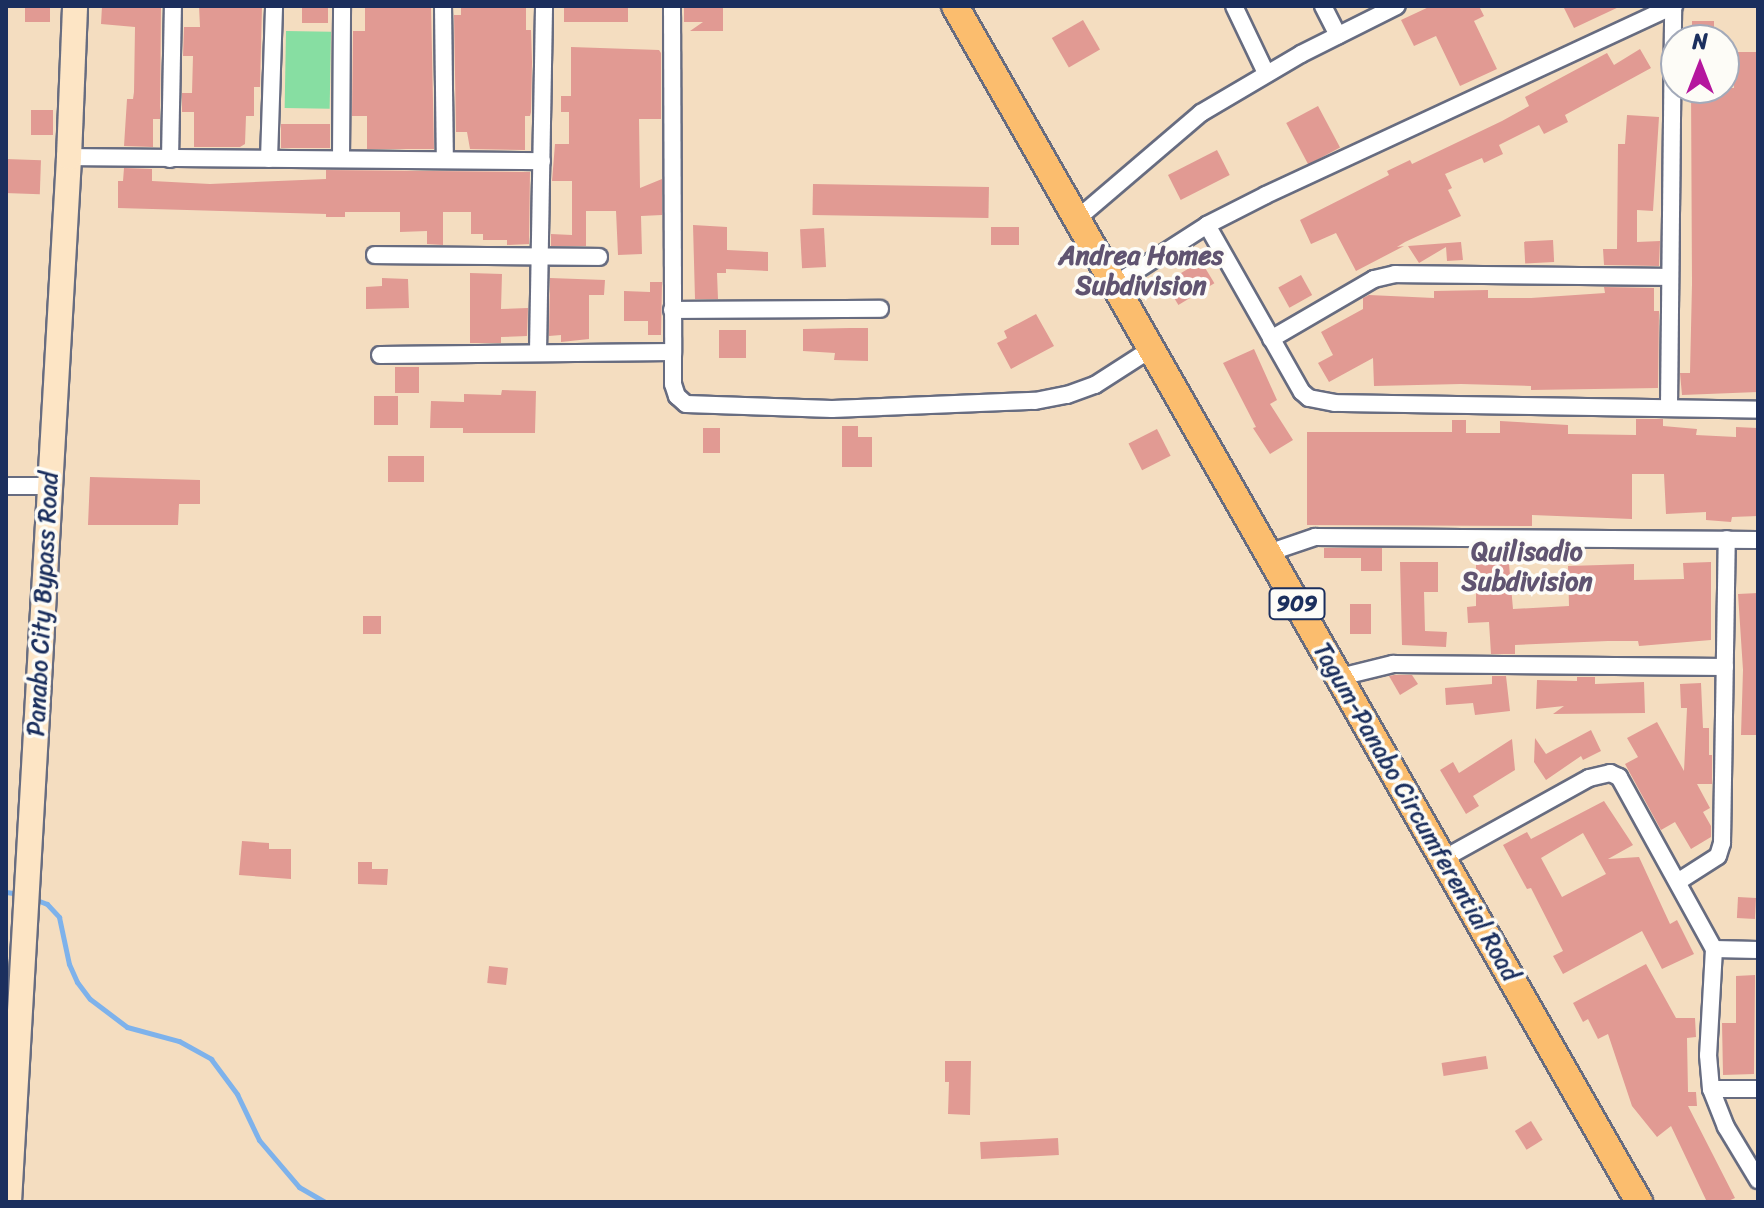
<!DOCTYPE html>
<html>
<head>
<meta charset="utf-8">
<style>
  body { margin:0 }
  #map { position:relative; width:1764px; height:1208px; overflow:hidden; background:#f4ddc0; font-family:Sriracha,sans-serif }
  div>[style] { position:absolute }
  .green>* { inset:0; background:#87dea2; transform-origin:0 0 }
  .stream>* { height:5px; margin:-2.5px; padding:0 2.5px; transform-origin:2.5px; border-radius:2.5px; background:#7eb2eb }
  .building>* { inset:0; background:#e19a93; transform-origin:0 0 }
  .roads { filter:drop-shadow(2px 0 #676c80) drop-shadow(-2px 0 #676c80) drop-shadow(0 2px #676c80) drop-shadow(0 -2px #676c80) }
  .street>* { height:16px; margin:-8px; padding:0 8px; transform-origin:8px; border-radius:8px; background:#fff }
  .secondary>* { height:24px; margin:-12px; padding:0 12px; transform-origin:12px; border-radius:12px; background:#fde5c5 }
  .primary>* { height:26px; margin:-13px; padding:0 13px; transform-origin:13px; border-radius:13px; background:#fbbd6e }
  span { translate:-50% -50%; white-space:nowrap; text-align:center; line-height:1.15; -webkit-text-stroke:7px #fdfcf7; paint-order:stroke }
  .shield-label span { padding:2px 6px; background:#fdfcf7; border:2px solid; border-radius:6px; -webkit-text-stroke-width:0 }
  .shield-label { font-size:22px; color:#1b2f5e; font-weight:700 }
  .street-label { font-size:24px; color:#1b2f5e }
  .neighbourhood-label { font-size:26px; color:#605471; font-weight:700 }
  .frame { position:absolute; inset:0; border:8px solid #1b2f5e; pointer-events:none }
  .north { position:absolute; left:1660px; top:24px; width:80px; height:80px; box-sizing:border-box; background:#fdfcf7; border:2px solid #a3aaba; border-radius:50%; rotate:0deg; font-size:22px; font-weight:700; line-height:32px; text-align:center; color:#1b2f5e }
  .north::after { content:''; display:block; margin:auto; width:28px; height:36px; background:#b5179e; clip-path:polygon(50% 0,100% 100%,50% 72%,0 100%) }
</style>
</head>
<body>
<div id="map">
  <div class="green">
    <div style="left:286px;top:31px;width:45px;height:77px;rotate:1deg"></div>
  </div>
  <div class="stream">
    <div style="left:6px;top:892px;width:7px;rotate:8deg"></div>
    <div style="left:34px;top:899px;width:14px;rotate:21deg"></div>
    <div style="left:47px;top:904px;width:18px;rotate:47deg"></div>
    <div style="left:59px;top:917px;width:48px;rotate:78deg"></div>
    <div style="left:69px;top:964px;width:20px;rotate:66deg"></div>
    <div style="left:77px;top:982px;width:21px;rotate:53deg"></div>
    <div style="left:90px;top:999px;width:46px;rotate:37.1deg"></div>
    <div style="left:127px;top:1027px;width:54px;rotate:15.1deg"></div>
    <div style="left:179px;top:1041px;width:37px;rotate:29deg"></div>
    <div style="left:211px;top:1059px;width:44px;rotate:53.4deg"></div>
    <div style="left:237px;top:1094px;width:51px;rotate:64.4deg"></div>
    <div style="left:259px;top:1140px;width:62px;rotate:49.6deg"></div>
    <div style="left:299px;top:1187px;width:30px;rotate:30deg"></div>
  </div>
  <div class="building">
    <div style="left:25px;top:6px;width:25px;height:16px"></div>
    <div style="clip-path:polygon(102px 6px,161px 6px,160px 119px,153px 119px,153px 147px,124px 146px,127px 99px,133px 99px,134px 92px,135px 27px,101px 24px)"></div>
    <div style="clip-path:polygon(199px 6px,262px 6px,260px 87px,254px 87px,254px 116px,246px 116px,245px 144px,240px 147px,194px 147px,194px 112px,182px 112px,182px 93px,192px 93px,193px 56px,183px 56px,184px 27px,200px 27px)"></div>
    <div style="left:302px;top:6px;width:26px;height:17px"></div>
    <div style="clip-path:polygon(365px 6px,431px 6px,434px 149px,367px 149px,367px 116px,352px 116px,353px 31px,365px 31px)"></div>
    <div style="clip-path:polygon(461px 6px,526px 6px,526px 30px,531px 30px,532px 62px,531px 112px,530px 116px,525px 116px,525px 150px,470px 149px,467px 132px,456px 132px,454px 15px,461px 15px)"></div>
    <div style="left:564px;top:6px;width:64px;height:16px"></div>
    <div style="clip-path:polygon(684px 6px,723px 6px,723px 31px,690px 31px,703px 22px,684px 22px)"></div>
    <div style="clip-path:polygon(1431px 6px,1479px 6px,1484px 16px,1474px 21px,1497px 69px,1460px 86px,1436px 36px,1414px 46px,1401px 20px)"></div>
    <div style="clip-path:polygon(1563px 6px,1621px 6px,1574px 28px)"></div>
    <div style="left:1083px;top:20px;width:34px;height:36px;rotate:60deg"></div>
    <div style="left:1692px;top:21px;width:22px;height:19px"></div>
    <div style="clip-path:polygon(571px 47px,659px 50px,661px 53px,661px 119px,639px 119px,640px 188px,662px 179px,662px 215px,641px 216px,642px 254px,618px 255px,616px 211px,586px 211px,586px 246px,551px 246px,551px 234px,572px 235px,572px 181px,552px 181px,555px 144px,569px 144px,569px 112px,561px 112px,561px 96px,571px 96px)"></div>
    <div style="clip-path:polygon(1640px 49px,1651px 68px,1565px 115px,1568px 122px,1544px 134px,1539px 125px,1499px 145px,1503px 154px,1484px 163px,1482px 158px,1445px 174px,1452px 188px,1448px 190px,1461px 216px,1405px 242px,1397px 247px,1404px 246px,1356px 271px,1336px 233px,1311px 244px,1300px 220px,1389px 175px,1387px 171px,1410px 160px,1412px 164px,1502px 121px,1529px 106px,1525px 97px,1607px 53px,1614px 65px)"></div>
    <div style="clip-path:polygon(1734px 52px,1758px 52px,1758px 392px,1682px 395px,1680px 373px,1690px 373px,1692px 284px,1691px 88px,1734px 88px)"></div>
    <div style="left:1318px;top:106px;width:47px;height:36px;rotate:62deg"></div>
    <div style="left:31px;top:110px;width:22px;height:25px"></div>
    <div style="clip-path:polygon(1627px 115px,1659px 117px,1653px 211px,1637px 210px,1637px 242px,1660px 241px,1659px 266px,1604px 265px,1603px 249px,1617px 249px,1618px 144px,1625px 144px)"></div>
    <div style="left:281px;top:124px;width:49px;height:24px"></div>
    <div style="left:1217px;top:150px;width:28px;height:55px;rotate:63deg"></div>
    <div style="left:6px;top:159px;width:35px;height:34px;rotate:2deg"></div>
    <div style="clip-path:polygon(124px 168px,152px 169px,152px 181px,210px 184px,326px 179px,326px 170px,530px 172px,529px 244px,507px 245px,507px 240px,483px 240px,483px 234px,471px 234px,471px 212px,443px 212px,443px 245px,427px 244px,427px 231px,400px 232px,400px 212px,345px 212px,345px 217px,326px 217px,326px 214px,118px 208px,118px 181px,123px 181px)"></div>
    <div style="left:813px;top:184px;width:176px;height:31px;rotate:1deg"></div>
    <div style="clip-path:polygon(693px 225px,727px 227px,727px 250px,768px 252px,768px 271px,726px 269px,726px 273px,717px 273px,718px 299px,695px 299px)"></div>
    <div style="left:991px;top:227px;width:28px;height:18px"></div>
    <div style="left:824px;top:228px;width:39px;height:24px;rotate:87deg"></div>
    <div style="left:1553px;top:240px;width:22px;height:29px;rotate:87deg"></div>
    <div style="clip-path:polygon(1461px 242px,1463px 260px,1447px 261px,1446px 247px,1419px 263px,1408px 246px)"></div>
    <div style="left:1201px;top:261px;width:26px;height:42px;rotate:59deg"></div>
    <div style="clip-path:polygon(470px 273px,502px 274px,501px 309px,528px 308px,527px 336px,501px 337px,501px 343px,470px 343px)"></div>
    <div style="left:1301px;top:275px;width:23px;height:26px;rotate:61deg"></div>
    <div style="clip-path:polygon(382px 278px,408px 279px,409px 308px,366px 309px,366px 287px,382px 286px)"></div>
    <div style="clip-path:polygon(550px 278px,605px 280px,604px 295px,589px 295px,589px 339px,561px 342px,561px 335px,549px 336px)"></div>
    <div style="clip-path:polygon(650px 282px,662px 282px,661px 335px,648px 335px,648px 321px,624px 321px,624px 291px,650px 292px)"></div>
    <div style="clip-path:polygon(1604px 287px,1654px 288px,1654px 311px,1659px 311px,1658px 388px,1531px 390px,1531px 386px,1461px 384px,1374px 386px,1373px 358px,1329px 382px,1318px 363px,1333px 355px,1321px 332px,1363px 309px,1363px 298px,1369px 295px,1434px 298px,1434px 291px,1488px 290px,1488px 298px,1531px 298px,1605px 293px)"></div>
    <div style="clip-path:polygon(1036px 314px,1054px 346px,1011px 369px,997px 343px,1007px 338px,1004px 331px)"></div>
    <div style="clip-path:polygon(850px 328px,868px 328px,868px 361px,834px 360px,835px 353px,803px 351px,803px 329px)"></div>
    <div style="left:719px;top:330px;width:27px;height:28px"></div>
    <div style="clip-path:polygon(1254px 349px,1277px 400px,1270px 404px,1293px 440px,1270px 454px,1253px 428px,1256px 427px,1223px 363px)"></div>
    <div style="left:395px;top:367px;width:24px;height:26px"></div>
    <div style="clip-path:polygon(502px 390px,536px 391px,535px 433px,463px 433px,463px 428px,430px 428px,431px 401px,464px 402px,464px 394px,501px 395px)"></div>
    <div style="left:374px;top:396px;width:24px;height:29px"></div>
    <div style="clip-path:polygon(1636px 419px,1663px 419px,1663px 426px,1697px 429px,1696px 435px,1736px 437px,1736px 427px,1757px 428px,1758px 516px,1732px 517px,1731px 522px,1706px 520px,1706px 512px,1666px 514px,1664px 474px,1632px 474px,1632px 519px,1532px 515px,1532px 526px,1307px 525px,1307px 432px,1452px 432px,1452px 420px,1466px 420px,1466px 433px,1500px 433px,1500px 421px,1568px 425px,1568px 434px,1636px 435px)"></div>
    <div style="clip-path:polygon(842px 426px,858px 426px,858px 437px,872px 437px,872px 467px,842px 467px)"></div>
    <div style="left:703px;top:428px;width:17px;height:25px"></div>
    <div style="left:1157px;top:429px;width:30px;height:32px;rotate:63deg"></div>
    <div style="left:424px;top:456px;width:26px;height:36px;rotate:90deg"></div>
    <div style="clip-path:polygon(90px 477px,200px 480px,200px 504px,179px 504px,178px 525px,88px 525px)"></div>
    <div style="clip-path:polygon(1324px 548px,1382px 548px,1382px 571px,1361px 571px,1361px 558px,1324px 558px)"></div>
    <div style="clip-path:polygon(1400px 562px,1438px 562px,1438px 592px,1424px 592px,1425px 631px,1447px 632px,1446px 647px,1402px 645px)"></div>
    <div style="clip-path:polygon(1711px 562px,1711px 640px,1639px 646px,1638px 641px,1608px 641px,1515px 645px,1515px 654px,1491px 654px,1489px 622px,1468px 623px,1467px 607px,1476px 606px,1476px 564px,1509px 564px,1513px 609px,1569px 606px,1568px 566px,1634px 564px,1634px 580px,1684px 579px,1683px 563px)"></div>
    <div style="clip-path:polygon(1758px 593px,1758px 735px,1741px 735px,1743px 670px,1738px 594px)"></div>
    <div style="left:1350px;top:604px;width:21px;height:30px"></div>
    <div style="left:363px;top:616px;width:18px;height:18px"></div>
    <div style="clip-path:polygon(1394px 675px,1412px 675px,1418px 684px,1400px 695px,1389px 676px)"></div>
    <div style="clip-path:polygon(1492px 676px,1506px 676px,1510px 711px,1475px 715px,1473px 703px,1446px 705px,1445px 688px,1492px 684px)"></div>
    <div style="clip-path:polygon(1577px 677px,1595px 677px,1595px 684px,1644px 682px,1645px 713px,1553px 714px,1564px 706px,1536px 709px,1537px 680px,1577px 681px)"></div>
    <div style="clip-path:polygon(1701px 683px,1703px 728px,1709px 728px,1709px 755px,1712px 755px,1712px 784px,1697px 784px,1710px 808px,1703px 812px,1711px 826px,1711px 837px,1691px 849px,1675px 822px,1661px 830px,1625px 764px,1638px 757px,1627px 738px,1657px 722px,1684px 771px,1687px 708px,1681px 708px,1680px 684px)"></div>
    <div style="clip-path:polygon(1591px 730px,1601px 751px,1583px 760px,1581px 756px,1546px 780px,1534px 762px,1535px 738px,1546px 754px)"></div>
    <div style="clip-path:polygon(1512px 739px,1515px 770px,1473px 796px,1479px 806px,1466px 814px,1440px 770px,1453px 762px,1459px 773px)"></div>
    <div style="clip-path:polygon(evenodd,1604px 801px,1633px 845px,1608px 859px,1639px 857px,1670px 924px,1677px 920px,1694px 954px,1662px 969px,1642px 931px,1563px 974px,1553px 956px,1563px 951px,1531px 888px,1527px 889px,1503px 845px,1527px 832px,1531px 839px,1604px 801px,1583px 833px,1606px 874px,1562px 897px,1541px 858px,1583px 833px)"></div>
    <div style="clip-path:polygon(242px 841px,269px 843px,269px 849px,291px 849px,291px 879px,239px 875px)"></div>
    <div style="clip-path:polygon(358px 862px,372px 862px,372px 869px,388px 869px,387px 885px,358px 884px)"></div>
    <div style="left:1738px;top:897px;width:18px;height:21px;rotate:3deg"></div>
    <div style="clip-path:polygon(1646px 964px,1676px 1018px,1695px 1018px,1696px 1037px,1687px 1038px,1688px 1092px,1696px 1092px,1697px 1106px,1688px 1106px,1735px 1198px,1726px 1202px,1707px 1202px,1671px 1126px,1657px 1137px,1632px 1106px,1608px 1034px,1598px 1039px,1588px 1019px,1583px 1022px,1573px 1003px)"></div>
    <div style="left:489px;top:966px;width:19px;height:17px;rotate:6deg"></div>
    <div style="clip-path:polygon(1755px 975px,1754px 1074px,1723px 1075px,1722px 1023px,1736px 1023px,1736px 976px)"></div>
    <div style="left:1486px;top:1056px;width:13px;height:45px;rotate:81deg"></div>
    <div style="clip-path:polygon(945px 1061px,971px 1061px,970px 1115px,948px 1114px,949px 1082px,945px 1082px)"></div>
    <div style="left:1531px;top:1121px;width:22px;height:19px;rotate:58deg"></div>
    <div style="left:1058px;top:1138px;width:17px;height:78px;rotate:87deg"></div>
  </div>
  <div class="roads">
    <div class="street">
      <div style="left:443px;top:6px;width:154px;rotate:89.3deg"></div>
      <div style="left:672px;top:6px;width:346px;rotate:89.8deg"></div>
      <div style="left:1234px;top:6px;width:74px;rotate:64.5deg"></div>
      <div style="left:1323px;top:6px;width:33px;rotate:63deg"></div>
      <div style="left:69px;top:157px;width:473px;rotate:0.5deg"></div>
      <div style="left:170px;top:159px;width:153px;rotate:-88.9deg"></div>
      <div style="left:269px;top:159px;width:153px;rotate:-88.1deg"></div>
      <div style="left:341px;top:159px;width:153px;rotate:-89.6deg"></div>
      <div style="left:1077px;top:219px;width:163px;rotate:-40.5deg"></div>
      <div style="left:1201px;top:113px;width:116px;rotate:-30.5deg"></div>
      <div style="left:1301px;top:54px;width:107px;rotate:-26.6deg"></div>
      <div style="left:1207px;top:225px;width:192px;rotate:60.4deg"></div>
      <div style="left:1302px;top:392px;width:9px;rotate:41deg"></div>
      <div style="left:1309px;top:398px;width:26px;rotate:11deg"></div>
      <div style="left:1335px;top:403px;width:423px;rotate:0.9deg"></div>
      <div style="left:375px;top:255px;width:224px;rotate:0.5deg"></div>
      <div style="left:1114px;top:285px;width:111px;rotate:-32.8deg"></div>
      <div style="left:1207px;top:225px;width:66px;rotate:-27deg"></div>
      <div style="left:1266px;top:195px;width:450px;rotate:-24.9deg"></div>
      <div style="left:672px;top:310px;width:208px;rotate:-0.3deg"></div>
      <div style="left:1271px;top:339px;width:119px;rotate:-30.2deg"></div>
      <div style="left:1374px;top:279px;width:22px;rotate:-13deg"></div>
      <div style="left:1395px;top:274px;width:273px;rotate:0.6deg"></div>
      <div style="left:538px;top:352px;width:346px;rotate:-89deg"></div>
      <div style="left:380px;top:355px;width:293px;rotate:-0.6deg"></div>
      <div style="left:673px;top:352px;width:32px;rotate:90deg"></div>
      <div style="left:673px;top:384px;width:13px;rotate:72deg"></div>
      <div style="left:677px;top:396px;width:12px;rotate:42deg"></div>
      <div style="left:686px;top:404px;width:146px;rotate:2deg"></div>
      <div style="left:832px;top:409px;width:203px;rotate:-2.3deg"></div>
      <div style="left:1035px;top:401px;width:33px;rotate:-11deg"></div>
      <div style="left:1067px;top:395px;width:30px;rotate:-20deg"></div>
      <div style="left:1095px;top:385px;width:67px;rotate:-32.7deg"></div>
      <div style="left:1669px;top:406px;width:400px;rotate:-89.4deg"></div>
      <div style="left:6px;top:486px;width:44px"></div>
      <div style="left:1268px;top:553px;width:50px;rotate:-18.8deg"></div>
      <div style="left:1315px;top:537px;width:443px;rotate:0.4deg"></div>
      <div style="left:1340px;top:677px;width:55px;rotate:-13.8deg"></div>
      <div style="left:1393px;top:664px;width:332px;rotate:0.5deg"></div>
      <div style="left:1443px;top:859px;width:167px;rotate:-29deg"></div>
      <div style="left:1589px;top:778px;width:22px;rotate:-13deg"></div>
      <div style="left:1610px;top:773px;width:10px;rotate:24deg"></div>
      <div style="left:1619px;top:777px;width:196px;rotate:61.1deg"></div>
      <div style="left:1714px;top:949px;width:106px;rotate:93.2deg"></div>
      <div style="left:1708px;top:1055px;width:34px;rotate:85deg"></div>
      <div style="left:1711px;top:1089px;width:41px;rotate:68.5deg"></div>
      <div style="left:1726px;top:1127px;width:62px;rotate:58.9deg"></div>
      <div style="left:1679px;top:881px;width:46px;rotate:-32.7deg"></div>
      <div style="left:1718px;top:856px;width:14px;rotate:-73deg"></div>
      <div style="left:1722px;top:843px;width:304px;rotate:-89.1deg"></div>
      <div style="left:1714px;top:949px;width:44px;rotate:1.3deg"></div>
      <div style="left:1711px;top:1089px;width:47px"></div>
    </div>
    <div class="secondary">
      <div style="left:9px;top:1202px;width:1047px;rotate:-86.71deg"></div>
      <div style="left:69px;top:157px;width:151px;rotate:-87.7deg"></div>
    </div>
    <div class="primary">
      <div style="left:955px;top:6px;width:1378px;rotate:60.23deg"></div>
    </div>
  </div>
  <div class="shield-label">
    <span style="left:1297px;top:604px">909</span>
  </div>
  <div class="street-label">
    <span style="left:43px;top:604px;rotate:-87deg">Panabo City Bypass Road</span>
    <span style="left:1416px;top:812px;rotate:60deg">Tagum-Panabo Circumferential Road</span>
  </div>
  <div class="neighbourhood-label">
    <span style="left:1141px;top:271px">Andrea Homes<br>Subdivision</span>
    <span style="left:1527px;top:567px">Quilisadio<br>Subdivision</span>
  </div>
  <div class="frame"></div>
  <div class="north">N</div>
</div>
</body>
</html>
